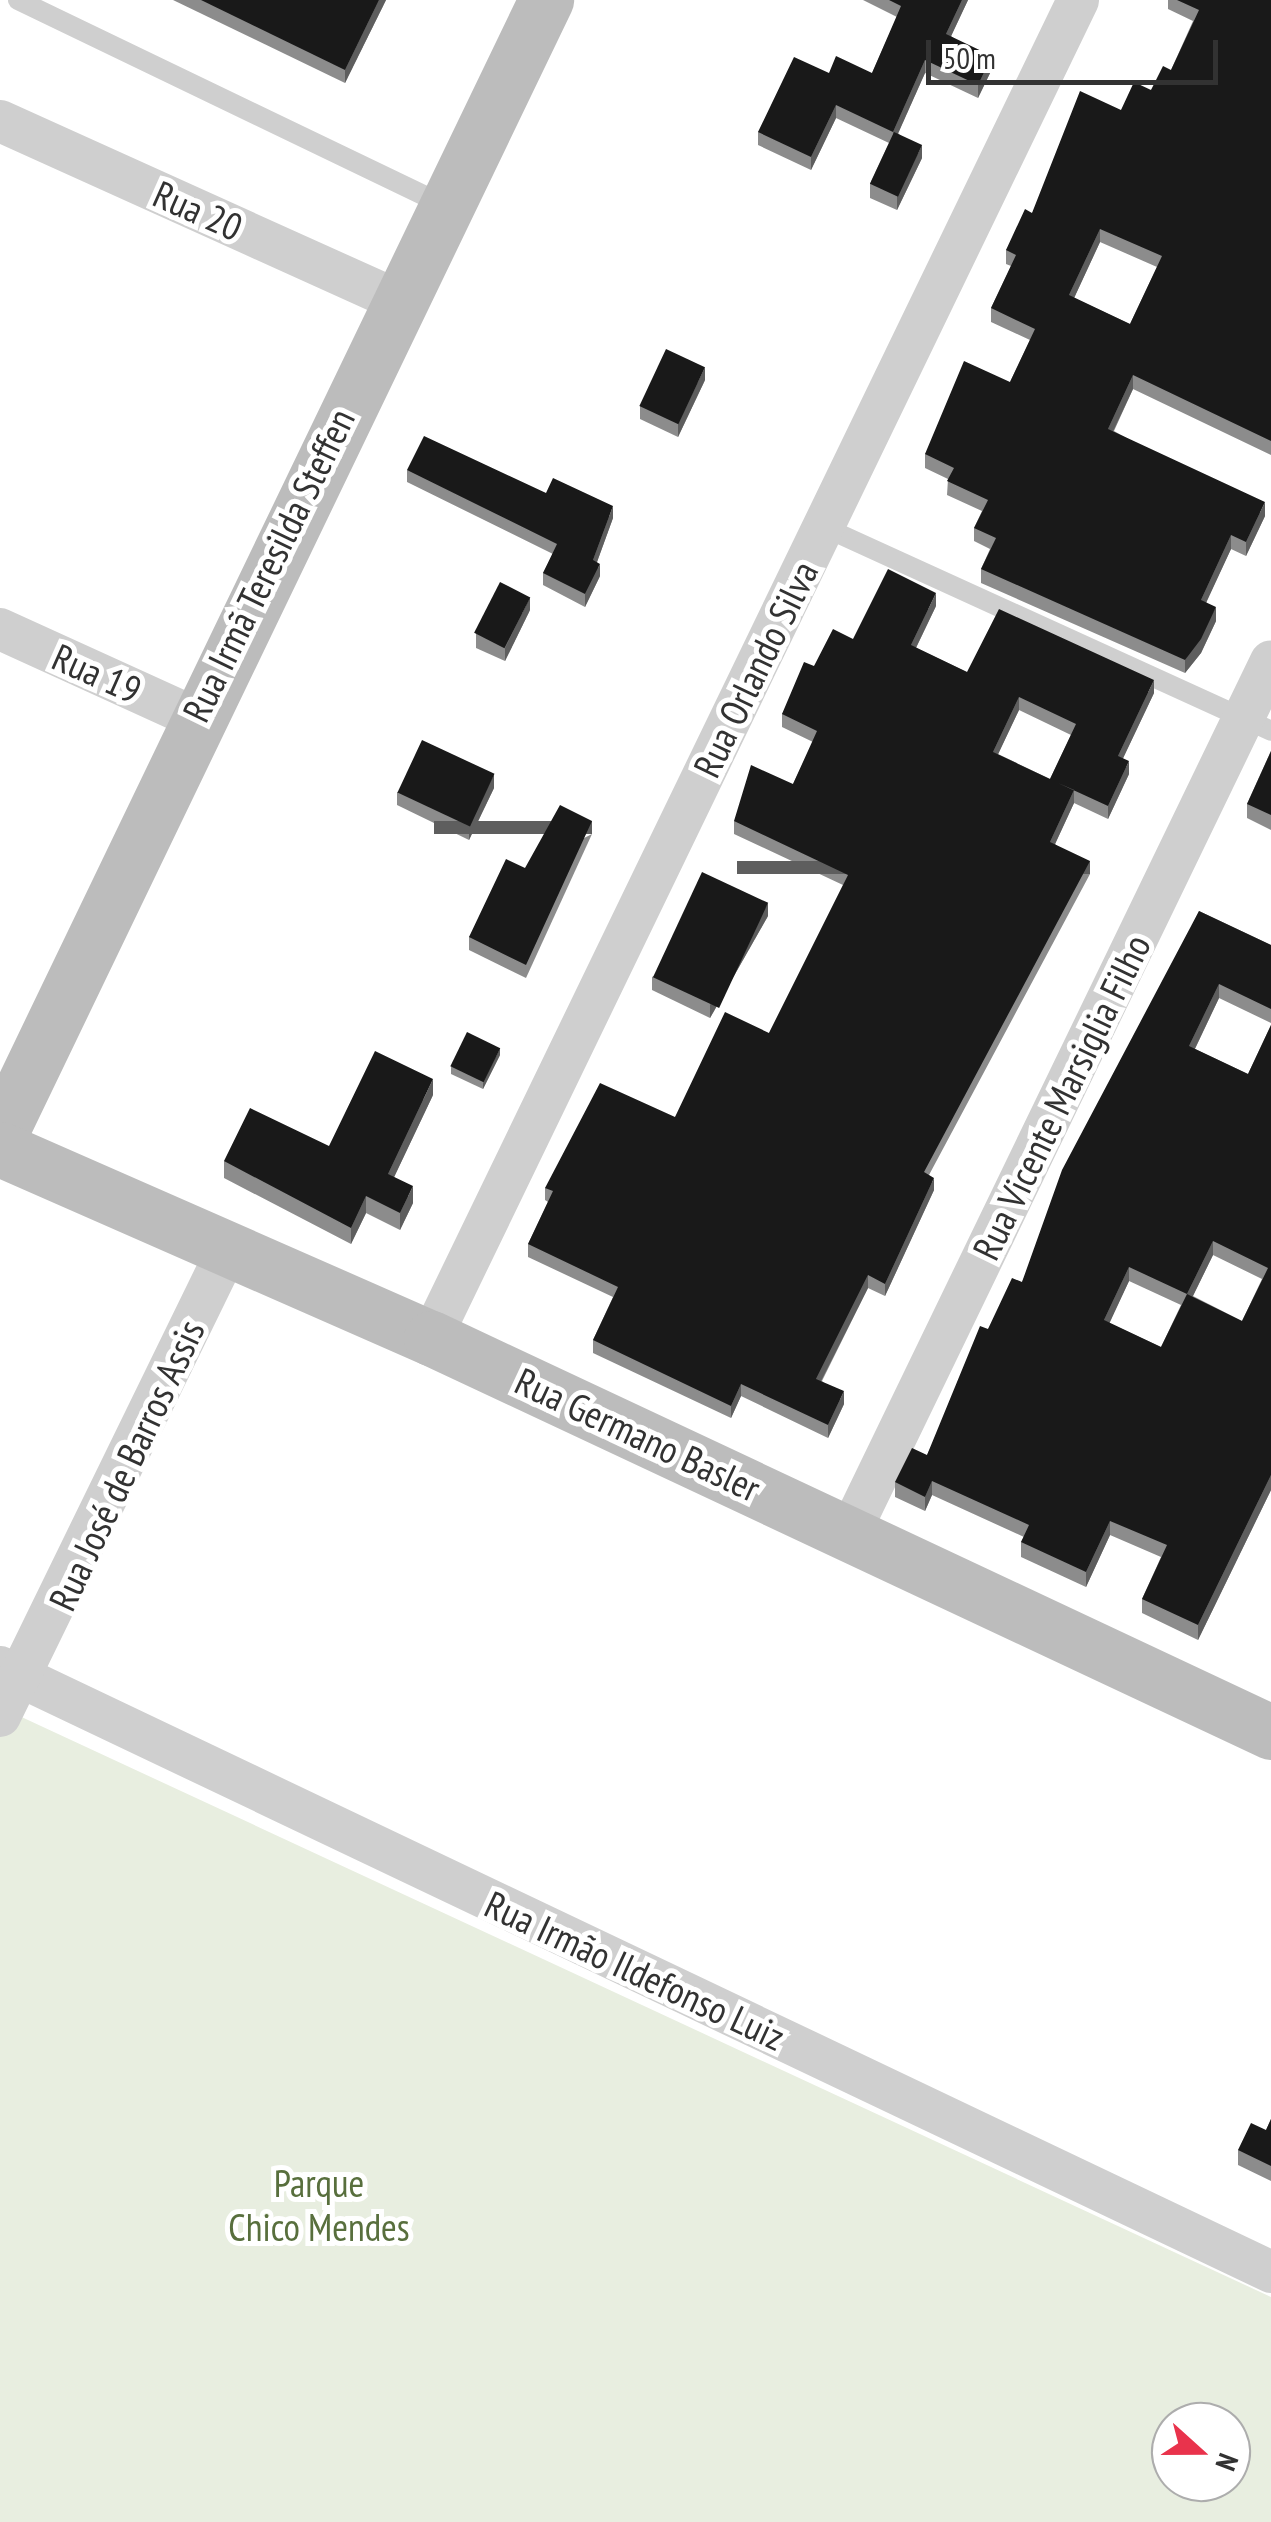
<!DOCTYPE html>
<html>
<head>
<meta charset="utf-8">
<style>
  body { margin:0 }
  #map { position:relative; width:1271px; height:2522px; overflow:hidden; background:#fff; font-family:"PT Sans Narrow",sans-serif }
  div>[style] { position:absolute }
  .green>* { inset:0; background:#e8eee0 }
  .lane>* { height:20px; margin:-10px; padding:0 10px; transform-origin:10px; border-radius:10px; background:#cfcfcf }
  .street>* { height:42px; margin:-21px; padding:0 21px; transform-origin:21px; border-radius:21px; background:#cfcfcf }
  .secondary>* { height:55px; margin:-27.5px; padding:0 27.5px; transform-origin:27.5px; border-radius:27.5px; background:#bcbcbc }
  .wall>* { inset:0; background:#8c8c8c }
  .shaded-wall>* { inset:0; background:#5e5e5e; transform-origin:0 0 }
  .building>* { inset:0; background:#191919; transform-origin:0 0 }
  span { translate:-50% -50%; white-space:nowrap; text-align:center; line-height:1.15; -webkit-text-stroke:10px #fff; paint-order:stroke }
  .street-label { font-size:38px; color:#323232 }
  .park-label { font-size:38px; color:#586f3d }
  .north { position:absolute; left:1151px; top:2402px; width:100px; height:100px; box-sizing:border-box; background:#fff; border:2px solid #adadad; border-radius:50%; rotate:111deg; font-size:28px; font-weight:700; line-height:40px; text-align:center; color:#323232 }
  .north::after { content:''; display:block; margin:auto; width:35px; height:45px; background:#e9334c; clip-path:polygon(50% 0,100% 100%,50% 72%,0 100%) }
  .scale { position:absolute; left:926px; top:40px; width:292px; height:45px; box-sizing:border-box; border:5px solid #323232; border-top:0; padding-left:12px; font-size:30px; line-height:35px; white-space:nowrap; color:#323232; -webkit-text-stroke:8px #fff; paint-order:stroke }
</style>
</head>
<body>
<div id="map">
  <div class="green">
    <div style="clip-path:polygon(evenodd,0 1707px,1271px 2297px,1271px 2522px,0 2522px,0 1707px,1171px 2422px,1231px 2422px,1231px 2482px,1171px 2482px,1171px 2422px)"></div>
  </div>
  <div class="lane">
    <div style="left:18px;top:0;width:473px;rotate:25.7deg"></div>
    <div style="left:824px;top:527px;width:491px;rotate:24.5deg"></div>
  </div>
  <div class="street">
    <div style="left:0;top:121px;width:435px;rotate:24.3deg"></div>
    <div style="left:0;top:629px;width:212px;rotate:24.5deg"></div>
    <div style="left:431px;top:1338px;width:1486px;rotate:-64.19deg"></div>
    <div style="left:850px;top:1532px;width:967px;rotate:-64.2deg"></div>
    <div style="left:0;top:1667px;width:1408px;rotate:25.45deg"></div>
    <div style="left:0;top:1716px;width:517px;rotate:-63.98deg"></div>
  </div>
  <div class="secondary">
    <div style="left:0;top:1134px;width:1259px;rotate:-64.29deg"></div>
    <div style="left:0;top:1149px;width:471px;rotate:23.7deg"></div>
    <div style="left:431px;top:1338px;width:928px;rotate:25.13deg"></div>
  </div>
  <div class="wall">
    <div style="clip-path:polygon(173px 0,386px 0,345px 83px)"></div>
    <div style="clip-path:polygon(863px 0,968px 0,951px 36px,992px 69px,978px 98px,925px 73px,898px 133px,922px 158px,897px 210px,870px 198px,870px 184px,889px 143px,836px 118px,811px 170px,758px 145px,758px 132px,829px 73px,872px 73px,897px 17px)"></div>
    <div style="clip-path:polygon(evenodd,1168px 0,1271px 0,1271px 455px,1133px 389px,1114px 431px,1265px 516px,1246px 556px,1231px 549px,1206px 602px,1216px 621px,1201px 653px,1185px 673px,981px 583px,981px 569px,990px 549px,974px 541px,974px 528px,982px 511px,947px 495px,948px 479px,925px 468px,925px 454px,1010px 382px,1030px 340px,991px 322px,991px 308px,1011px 266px,1006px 264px,1006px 250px,1032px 213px,1121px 110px,1151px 90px,1171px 70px,1193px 21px,1168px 9px,1168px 0,1100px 242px,1157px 267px,1130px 324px,1074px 298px,1100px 242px)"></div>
    <div style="clip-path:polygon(705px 380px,678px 437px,640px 419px,640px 406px)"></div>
    <div style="clip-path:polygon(407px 470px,546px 493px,613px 518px,597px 562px,600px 576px,585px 607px,543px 585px,543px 573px,553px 554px,407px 482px)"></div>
    <div style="clip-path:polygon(evenodd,936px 606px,916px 648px,967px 672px,1154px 693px,1123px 758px,1129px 774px,1108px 819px,1074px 803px,1055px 844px,1090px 874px,929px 1175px,934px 1190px,885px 1296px,868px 1288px,822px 1381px,844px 1404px,828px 1438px,741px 1396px,731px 1418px,593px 1353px,593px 1340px,613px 1297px,528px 1257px,528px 1244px,548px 1202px,545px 1200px,545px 1188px,675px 1117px,769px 1033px,843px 885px,734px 834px,734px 821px,793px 784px,813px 742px,782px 727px,782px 714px,814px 666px,853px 639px,936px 606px,1019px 710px,1071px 735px,1050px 779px,998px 754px,1019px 710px)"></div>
    <div style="clip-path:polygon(530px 610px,505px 661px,476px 648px,476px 634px)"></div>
    <div style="clip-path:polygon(1271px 751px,1271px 830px,1247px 818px,1247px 804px)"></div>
    <div style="clip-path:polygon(494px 788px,469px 840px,397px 805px,397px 792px)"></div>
    <div style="clip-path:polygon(592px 834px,526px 978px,469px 950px,469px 937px,525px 868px)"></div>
    <div style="clip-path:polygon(evenodd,1199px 911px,1271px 945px,1271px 1023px,1219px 998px,1195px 1049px,1248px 1074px,1271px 1025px,1271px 1490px,1198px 1640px,1142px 1613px,1142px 1599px,1161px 1557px,1110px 1535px,1086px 1587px,1021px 1557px,1021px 1542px,1024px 1537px,932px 1495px,925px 1511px,895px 1497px,895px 1482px,927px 1455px,988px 1329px,1022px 1282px,1199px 911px,1213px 1255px,1262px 1279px,1242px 1321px,1193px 1296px,1213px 1255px,1199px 911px,1129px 1281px,1181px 1305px,1161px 1347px,1109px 1323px,1129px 1281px)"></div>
    <div style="clip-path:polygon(768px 916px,710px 1018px,652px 990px,652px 977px)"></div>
    <div style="clip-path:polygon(500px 1055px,483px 1089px,451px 1074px,451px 1067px)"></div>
    <div style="clip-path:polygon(433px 1095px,394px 1177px,413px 1203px,400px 1230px,366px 1213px,351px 1244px,224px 1178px,224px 1161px,329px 1146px)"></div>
    <div style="clip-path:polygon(1271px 2119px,1271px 2181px,1238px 2165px,1238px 2150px,1266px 2130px)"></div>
  </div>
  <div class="shaded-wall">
    <div style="clip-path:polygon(379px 0,386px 0,345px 83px,345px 70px)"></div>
    <div style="clip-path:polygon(962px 0,968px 0,946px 47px,946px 34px)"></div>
    <div style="clip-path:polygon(992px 56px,992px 69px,978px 98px,978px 85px)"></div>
    <div style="clip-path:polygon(925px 60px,925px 73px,893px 145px,893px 132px)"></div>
    <div style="clip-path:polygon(836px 105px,836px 118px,811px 170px,811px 157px)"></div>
    <div style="clip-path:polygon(922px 145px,922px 158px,897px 210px,897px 197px)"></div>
    <div style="clip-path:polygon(1100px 229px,1100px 242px,1069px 309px,1069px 295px)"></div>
    <div style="clip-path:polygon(705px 367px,705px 380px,678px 437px,678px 424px)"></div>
    <div style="clip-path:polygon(1133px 375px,1133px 389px,1108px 442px,1108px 429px)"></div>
    <div style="clip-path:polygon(1265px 502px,1265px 516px,1246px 556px,1246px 542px)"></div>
    <div style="clip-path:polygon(613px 506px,613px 518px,593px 573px,593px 560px)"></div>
    <div style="clip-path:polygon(1231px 535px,1231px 549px,1201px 614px,1201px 600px)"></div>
    <div style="clip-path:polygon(600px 564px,600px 576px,585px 607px,585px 594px)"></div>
    <div style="clip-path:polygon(936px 593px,936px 606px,911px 658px,911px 645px)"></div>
    <div style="clip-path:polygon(530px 597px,530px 610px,505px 661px,505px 648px)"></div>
    <div style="clip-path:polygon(1216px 607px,1216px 621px,1201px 653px,1185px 673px,1185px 660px)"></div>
    <div style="clip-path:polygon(1154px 680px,1154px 693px,1118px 769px,1118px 756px)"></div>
    <div style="clip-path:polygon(1019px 697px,1019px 710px,993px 765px,993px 752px)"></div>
    <div style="clip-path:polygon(1129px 761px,1129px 774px,1108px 819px,1108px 806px)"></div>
    <div style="clip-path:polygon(494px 774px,494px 788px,469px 840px,469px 826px)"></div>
    <div style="clip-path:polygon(1074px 790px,1074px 803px,1050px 855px,1050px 842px)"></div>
    <div style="left:592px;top:821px;width:13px;height:158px;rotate:90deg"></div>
    <div style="left:1090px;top:861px;width:13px;height:353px;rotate:90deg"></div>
    <div style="clip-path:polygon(768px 903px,768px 916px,710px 1018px,710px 1005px)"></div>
    <div style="clip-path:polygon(1219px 984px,1219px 998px,1189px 1061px,1189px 1046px)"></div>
    <div style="clip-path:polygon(500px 1048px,500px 1055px,483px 1089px,483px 1083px)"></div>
    <div style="clip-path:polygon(433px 1079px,433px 1095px,388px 1190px,388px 1174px)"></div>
    <div style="clip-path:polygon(934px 1178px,934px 1190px,885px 1296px,885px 1284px)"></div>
    <div style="clip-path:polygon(413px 1186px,413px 1203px,400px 1230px,400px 1213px)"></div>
    <div style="clip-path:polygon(366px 1196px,366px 1213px,351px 1244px,351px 1228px)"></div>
    <div style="clip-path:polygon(1213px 1241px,1213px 1255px,1187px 1308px,1187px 1294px)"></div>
    <div style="clip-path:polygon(1129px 1267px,1129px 1281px,1104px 1335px,1104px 1320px)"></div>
    <div style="clip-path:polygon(868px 1275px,868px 1288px,816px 1391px,816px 1379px)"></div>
    <div style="clip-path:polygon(741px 1384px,741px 1396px,731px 1418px,731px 1406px)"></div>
    <div style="clip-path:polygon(844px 1391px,844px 1404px,828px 1438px,828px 1425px)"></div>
    <div style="clip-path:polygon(1271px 1475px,1271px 1490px,1198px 1640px,1198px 1625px)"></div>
    <div style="clip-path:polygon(932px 1481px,932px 1495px,925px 1511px,925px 1497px)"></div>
    <div style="clip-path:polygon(1110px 1521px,1110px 1535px,1086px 1587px,1086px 1572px)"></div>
  </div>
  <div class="building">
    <div style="clip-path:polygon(201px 0,379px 0,345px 70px)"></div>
    <div style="clip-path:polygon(889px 0,962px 0,946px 34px,992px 56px,978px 85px,925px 60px,893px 132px,836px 105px,811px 157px,758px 132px,794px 57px,829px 73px,836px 56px,872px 73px,901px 6px)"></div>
    <div style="clip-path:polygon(evenodd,1177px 0,1271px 0,1271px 441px,1133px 375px,1108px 429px,1265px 502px,1246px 542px,1231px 535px,1201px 600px,1216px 607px,1201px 639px,1185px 660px,981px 569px,996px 538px,974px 528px,988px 500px,947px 481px,954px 468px,925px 454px,964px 361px,1010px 382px,1035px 329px,991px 308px,1016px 255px,1006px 250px,1025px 209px,1032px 213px,1080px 91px,1121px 110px,1134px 82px,1151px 90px,1163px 66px,1171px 70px,1199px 10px,1177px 0,1100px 229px,1162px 256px,1130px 324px,1069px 295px,1100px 229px)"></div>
    <div style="left:894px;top:132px;width:31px;height:57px;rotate:25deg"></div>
    <div style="left:666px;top:349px;width:43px;height:63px;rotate:25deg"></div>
    <div style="clip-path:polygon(424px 436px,546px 493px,553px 478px,613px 506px,593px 560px,600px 564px,585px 594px,543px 573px,557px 544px,407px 470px)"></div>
    <div style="clip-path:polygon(evenodd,888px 569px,936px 593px,911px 645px,967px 672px,999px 609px,1154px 680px,1118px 756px,1129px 761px,1108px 806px,1058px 783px,1074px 790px,1050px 842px,1090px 861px,924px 1172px,934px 1178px,885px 1284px,868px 1275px,816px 1379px,844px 1391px,828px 1425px,741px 1384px,731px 1406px,593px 1340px,618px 1287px,528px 1244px,553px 1191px,545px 1188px,600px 1083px,675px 1117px,725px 1012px,769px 1033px,848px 875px,734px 821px,751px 765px,793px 784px,817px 731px,782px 714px,804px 662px,814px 666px,833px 629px,853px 639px,888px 569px,1019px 697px,1076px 724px,1050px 779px,993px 752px,1019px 697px)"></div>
    <div style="left:500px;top:582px;width:34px;height:57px;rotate:27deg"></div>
    <div style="left:422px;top:740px;width:80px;height:58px;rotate:25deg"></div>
    <div style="clip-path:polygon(1271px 751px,1271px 815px,1247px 804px)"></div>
    <div style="clip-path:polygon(560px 805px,592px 821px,526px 965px,469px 937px,506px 859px,525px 868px)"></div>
    <div style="left:702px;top:872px;width:73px;height:116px;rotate:25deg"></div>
    <div style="clip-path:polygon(evenodd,1199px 911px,1271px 945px,1271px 1009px,1219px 984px,1189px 1046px,1248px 1074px,1271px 1025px,1271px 1475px,1198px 1625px,1142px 1599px,1167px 1545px,1110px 1521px,1086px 1572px,1021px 1542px,1029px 1525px,932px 1481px,925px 1497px,895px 1482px,912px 1448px,927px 1455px,980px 1326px,988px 1329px,1012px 1278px,1022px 1282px,1062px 1170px,1199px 911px,1213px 1241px,1268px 1268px,1242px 1321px,1187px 1294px,1213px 1241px,1199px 911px,1129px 1267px,1187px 1294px,1161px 1347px,1104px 1320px,1129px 1267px)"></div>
    <div style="left:467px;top:1032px;width:37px;height:38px;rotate:26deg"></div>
    <div style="clip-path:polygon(375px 1051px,433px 1079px,388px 1174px,413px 1186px,400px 1213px,366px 1196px,351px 1228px,224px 1161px,250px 1108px,329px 1146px)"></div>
    <div style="clip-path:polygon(1271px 2119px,1271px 2166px,1238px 2150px,1251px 2123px,1266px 2130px)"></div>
  </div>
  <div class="street-label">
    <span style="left:198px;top:210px;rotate:24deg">Rua 20</span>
    <span style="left:268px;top:565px;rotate:-64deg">Rua Irmã Teresilda Steffen</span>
    <span style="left:755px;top:669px;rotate:-64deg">Rua Orlando Silva</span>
    <span style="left:97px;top:673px;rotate:24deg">Rua 19</span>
    <span style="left:1061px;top:1097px;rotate:-64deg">Rua Vicente Marsiglia Filho</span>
    <span style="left:638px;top:1434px;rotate:25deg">Rua Germano Basler</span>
    <span style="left:126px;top:1465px;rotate:-65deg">Rua José de Barros Assis</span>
    <span style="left:635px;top:1970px;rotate:25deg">Rua Irmão Ildefonso Luiz</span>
  </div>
  <div class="park-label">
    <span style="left:319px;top:2205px">Parque<br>Chico Mendes</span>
  </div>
  <div class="north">N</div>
  <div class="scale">50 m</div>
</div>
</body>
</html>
